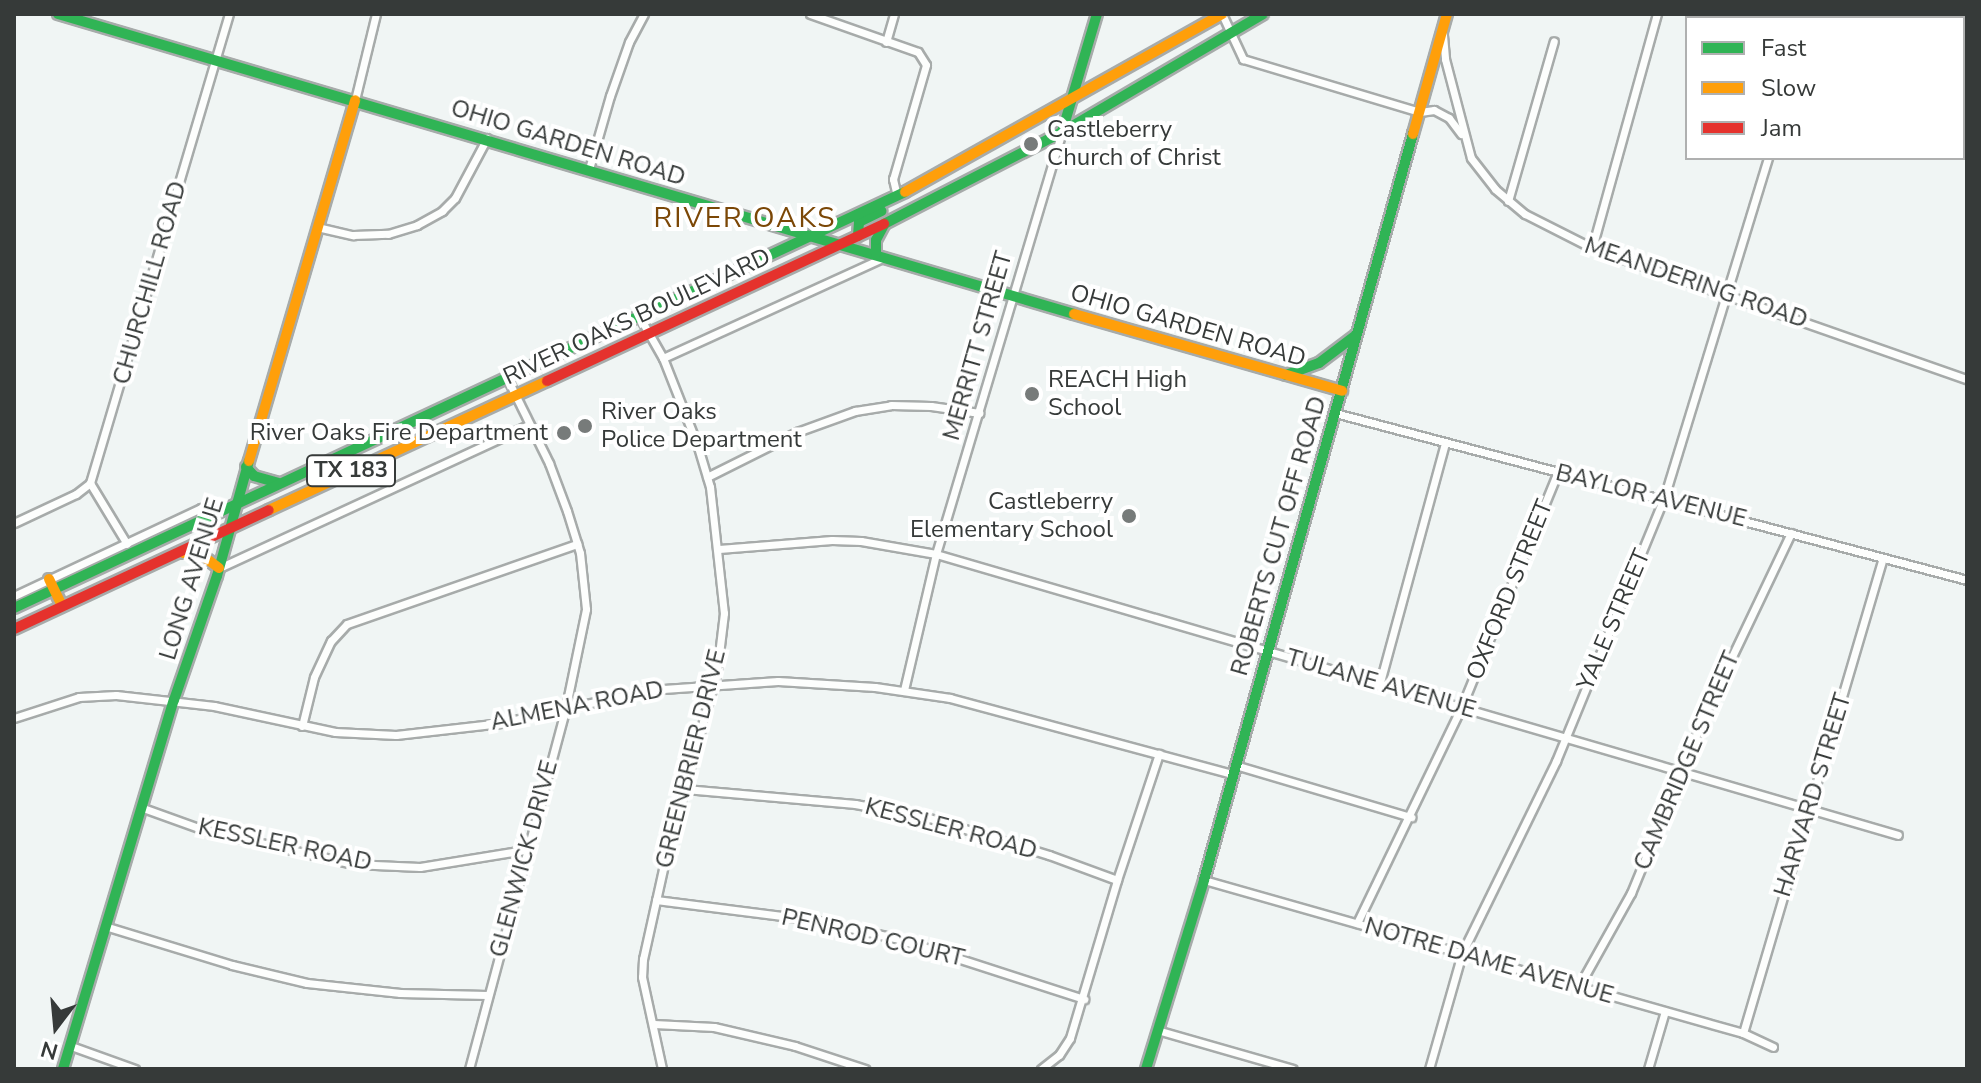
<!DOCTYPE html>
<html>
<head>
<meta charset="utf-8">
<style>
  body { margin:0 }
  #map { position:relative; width:1981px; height:1083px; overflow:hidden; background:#f0f5f4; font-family:"Nunito Sans",sans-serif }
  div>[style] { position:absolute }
  .roads { filter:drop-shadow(2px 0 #a7abaa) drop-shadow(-2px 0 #a7abaa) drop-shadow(0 2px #a7abaa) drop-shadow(0 -2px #a7abaa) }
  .street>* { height:7px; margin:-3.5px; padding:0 3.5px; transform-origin:3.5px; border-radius:3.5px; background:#fdfefd }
  .fast>* { height:10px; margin:-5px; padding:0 5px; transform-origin:5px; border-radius:5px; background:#30b455 }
  .slow>* { height:10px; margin:-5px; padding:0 5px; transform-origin:5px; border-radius:5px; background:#ff9f0a }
  .jam>* { height:10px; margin:-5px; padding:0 5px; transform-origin:5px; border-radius:5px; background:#e5322d }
  .dots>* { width:22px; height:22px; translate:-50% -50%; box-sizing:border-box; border:4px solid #fff; border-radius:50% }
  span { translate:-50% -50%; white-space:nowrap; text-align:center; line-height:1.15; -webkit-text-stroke:8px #fff; paint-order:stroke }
  .shield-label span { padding:2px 6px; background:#fff; border:2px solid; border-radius:6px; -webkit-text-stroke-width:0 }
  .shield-label { font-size:22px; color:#363a39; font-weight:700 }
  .poi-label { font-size:24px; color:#363a39 }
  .left { translate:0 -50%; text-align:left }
  .right { translate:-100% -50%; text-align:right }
  .street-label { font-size:24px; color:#363a39 }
  .quarter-label { font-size:28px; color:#7b4706; letter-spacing:2px }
  .frame { position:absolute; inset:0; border:16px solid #363a39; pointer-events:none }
  .legend { position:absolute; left:1685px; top:16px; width:280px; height:144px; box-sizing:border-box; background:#fff; border:2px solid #afb0b0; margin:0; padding:10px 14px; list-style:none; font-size:24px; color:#363a39 }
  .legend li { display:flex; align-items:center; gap:16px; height:40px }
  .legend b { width:40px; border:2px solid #afb0b0 }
  .north { position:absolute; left:16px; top:987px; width:80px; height:80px; -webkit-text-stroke:6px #fff; paint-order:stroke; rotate:196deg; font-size:22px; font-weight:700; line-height:32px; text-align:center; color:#363a39 }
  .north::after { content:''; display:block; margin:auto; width:28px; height:36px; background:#363a39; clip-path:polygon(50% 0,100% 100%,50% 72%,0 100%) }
</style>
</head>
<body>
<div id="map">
  <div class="roads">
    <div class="street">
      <div style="left:810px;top:14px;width:114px;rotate:19.4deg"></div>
      <div style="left:918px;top:52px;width:15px;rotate:58deg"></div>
      <div style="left:926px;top:65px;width:119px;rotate:106.1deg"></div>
      <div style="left:893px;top:179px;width:17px;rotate:77deg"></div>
      <div style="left:1222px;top:14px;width:50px;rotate:65deg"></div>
      <div style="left:1243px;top:59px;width:185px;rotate:16.7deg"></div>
      <div style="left:1420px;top:112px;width:14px;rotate:-8deg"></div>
      <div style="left:1434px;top:110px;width:17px;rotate:28deg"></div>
      <div style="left:1449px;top:118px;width:20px;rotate:53deg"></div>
      <div style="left:1835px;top:14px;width:16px;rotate:15deg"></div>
      <div style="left:1815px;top:18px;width:6px;rotate:-45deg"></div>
      <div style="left:1443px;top:35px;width:24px;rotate:85deg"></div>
      <div style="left:1445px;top:59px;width:102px;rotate:75.3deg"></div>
      <div style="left:1471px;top:158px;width:39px;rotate:52deg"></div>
      <div style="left:1495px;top:189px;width:39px;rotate:40deg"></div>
      <div style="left:1525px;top:214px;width:75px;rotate:26.9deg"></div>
      <div style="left:1592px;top:248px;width:397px;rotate:19.3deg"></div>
      <div style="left:886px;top:42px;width:29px;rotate:-74deg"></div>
      <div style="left:1963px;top:49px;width:4px;rotate:14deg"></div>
      <div style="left:355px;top:100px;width:89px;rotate:-76.3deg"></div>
      <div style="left:589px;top:169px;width:76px;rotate:-74deg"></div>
      <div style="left:610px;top:96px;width:57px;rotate:-70.6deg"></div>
      <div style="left:629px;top:42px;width:32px;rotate:-62deg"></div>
      <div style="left:1508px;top:201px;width:166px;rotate:-74deg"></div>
      <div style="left:317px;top:227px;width:37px;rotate:13deg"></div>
      <div style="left:353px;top:235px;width:35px;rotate:-2deg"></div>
      <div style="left:388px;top:234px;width:30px;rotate:-17deg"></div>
      <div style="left:417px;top:225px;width:29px;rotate:-29deg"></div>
      <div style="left:442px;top:211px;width:18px;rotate:-45deg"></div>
      <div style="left:455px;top:198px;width:68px;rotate:-61.9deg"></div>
      <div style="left:1592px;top:248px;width:243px;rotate:-74.5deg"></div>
      <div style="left:639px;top:316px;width:48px;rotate:60.3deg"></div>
      <div style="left:663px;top:358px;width:96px;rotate:68.5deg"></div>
      <div style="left:698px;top:447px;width:42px;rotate:73.3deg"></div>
      <div style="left:710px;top:487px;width:127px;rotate:83.7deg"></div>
      <div style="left:724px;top:613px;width:58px;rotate:96.9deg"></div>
      <div style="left:717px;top:671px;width:187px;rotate:105.5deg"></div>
      <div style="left:667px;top:851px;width:111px;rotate:102.5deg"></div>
      <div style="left:643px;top:959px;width:18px;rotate:93deg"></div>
      <div style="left:642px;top:977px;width:94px;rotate:77.7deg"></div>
      <div style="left:663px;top:358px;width:241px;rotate:-24.5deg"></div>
      <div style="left:1335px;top:413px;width:654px;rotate:14.8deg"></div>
      <div style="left:707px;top:477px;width:101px;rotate:-26.6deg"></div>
      <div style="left:797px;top:432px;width:62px;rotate:-19.9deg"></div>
      <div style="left:855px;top:411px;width:36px;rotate:-9deg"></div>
      <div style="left:891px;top:405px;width:40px;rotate:1.4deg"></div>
      <div style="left:931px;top:406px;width:49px;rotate:8.3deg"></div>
      <div style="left:90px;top:483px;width:71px;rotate:58.8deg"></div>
      <div style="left:14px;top:523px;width:68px;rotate:-25.1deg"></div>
      <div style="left:76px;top:494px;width:18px;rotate:-38deg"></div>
      <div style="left:90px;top:483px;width:489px;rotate:-73.5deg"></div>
      <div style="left:719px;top:549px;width:113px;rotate:-4.6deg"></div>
      <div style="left:832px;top:540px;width:29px;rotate:2deg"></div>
      <div style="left:861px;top:541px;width:76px;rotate:9.8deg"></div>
      <div style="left:936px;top:554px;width:1002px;rotate:16.28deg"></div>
      <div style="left:219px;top:568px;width:341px;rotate:-24.8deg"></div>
      <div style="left:14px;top:596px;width:207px;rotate:-25.2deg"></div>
      <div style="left:201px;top:508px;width:12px;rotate:-9deg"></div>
      <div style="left:213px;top:506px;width:9px;rotate:36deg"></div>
      <div style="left:1379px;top:686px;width:252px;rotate:-74.8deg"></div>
      <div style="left:904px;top:690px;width:140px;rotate:-76.8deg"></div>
      <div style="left:936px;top:554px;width:440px;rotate:-73.4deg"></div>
      <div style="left:14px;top:718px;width:68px;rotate:-17.9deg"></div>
      <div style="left:79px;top:697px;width:37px;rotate:-3deg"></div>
      <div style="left:116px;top:695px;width:99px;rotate:6.4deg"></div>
      <div style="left:214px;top:706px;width:124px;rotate:12.1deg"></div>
      <div style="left:335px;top:732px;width:61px;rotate:2.8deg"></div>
      <div style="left:396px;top:735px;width:106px;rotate:-6.5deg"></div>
      <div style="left:501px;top:723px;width:152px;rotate:-12.6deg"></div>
      <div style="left:649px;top:690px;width:129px;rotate:-4deg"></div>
      <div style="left:778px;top:681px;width:97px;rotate:3.5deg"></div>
      <div style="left:875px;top:687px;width:76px;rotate:8.3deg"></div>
      <div style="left:950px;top:698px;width:292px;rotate:15.1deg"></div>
      <div style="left:302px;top:726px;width:50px;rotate:-76.2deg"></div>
      <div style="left:314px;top:677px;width:40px;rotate:-65deg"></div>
      <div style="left:331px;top:641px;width:23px;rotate:-47deg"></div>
      <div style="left:347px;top:624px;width:244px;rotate:-19.2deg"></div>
      <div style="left:1235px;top:765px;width:184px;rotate:16.5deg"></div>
      <div style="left:685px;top:789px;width:171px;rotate:5deg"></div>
      <div style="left:855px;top:804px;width:72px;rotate:10.4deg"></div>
      <div style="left:926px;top:817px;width:129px;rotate:17.2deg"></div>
      <div style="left:1049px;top:855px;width:72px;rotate:20.2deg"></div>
      <div style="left:143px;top:808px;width:65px;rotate:19.8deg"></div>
      <div style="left:204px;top:830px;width:152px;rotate:12.9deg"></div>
      <div style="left:352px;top:864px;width:68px;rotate:2.5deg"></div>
      <div style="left:420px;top:867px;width:106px;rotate:-9.2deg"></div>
      <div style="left:1204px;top:880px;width:560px;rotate:15.85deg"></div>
      <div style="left:1743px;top:1033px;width:33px;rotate:25deg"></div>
      <div style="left:656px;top:900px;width:159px;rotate:7.2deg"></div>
      <div style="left:814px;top:920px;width:83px;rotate:12.5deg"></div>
      <div style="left:895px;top:938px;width:199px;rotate:17.9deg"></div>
      <div style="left:1357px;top:923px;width:239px;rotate:-64.2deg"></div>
      <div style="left:1461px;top:708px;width:255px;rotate:-67.7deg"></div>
      <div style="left:108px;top:927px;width:130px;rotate:17deg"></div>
      <div style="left:232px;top:965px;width:77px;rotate:13.5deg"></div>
      <div style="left:307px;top:983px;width:94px;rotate:6.1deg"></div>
      <div style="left:400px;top:993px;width:87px;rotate:1.3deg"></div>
      <div style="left:1579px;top:986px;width:107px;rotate:-60.8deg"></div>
      <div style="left:1631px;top:893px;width:199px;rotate:-67.6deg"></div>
      <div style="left:1707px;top:709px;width:195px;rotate:-64.5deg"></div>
      <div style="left:654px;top:1024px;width:60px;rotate:2.9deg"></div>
      <div style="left:714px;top:1027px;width:83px;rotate:13.2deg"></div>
      <div style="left:795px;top:1046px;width:74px;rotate:18.2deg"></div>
      <div style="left:1157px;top:1030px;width:141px;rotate:16deg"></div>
      <div style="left:1743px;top:1033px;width:495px;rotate:-73.6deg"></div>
      <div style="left:71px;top:1046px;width:68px;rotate:19.8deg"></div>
      <div style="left:469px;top:1069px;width:376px;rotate:-75deg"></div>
      <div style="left:566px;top:706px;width:99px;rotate:-78.3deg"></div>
      <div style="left:586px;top:609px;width:56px;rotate:-96.1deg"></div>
      <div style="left:580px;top:553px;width:44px;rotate:-107.2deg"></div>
      <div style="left:567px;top:511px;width:51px;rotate:-110.6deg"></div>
      <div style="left:549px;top:463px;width:95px;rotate:-116.3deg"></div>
      <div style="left:1041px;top:1069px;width:23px;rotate:-38deg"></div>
      <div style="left:1059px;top:1055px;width:20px;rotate:-57deg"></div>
      <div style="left:1070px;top:1038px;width:165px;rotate:-73.4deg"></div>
      <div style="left:1117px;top:880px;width:133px;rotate:-71.6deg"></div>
      <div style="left:1429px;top:1069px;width:121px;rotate:-74.1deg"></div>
      <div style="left:1462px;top:953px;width:214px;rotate:-63.9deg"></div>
      <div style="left:1556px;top:761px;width:284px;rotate:-67.7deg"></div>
      <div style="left:1664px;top:498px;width:356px;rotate:-73deg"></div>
      <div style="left:1648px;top:1069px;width:60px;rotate:-73.7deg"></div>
    </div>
    <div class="fast">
      <div style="left:58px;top:14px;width:1059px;rotate:16.45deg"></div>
      <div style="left:1062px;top:132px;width:123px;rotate:-73.5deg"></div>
      <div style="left:884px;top:224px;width:200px;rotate:-27.3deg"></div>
      <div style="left:1062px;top:132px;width:233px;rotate:-30.4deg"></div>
      <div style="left:858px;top:236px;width:14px;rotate:-86deg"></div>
      <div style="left:859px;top:222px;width:25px;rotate:-26deg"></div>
      <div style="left:876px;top:254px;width:14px;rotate:-90deg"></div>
      <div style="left:876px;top:240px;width:17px;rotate:-62deg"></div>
      <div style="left:1286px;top:375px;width:35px;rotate:-20deg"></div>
      <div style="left:1319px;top:363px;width:46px;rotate:-37.1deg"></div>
      <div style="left:246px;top:467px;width:12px;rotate:48deg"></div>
      <div style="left:254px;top:476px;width:25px;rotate:16deg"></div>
      <div style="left:14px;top:608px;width:983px;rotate:-25.03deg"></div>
      <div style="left:63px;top:1069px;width:385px;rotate:-73.3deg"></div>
      <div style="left:174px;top:700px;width:131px;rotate:-70.9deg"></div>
      <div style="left:217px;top:576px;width:119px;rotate:-74.5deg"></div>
      <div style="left:1146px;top:1069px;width:198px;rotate:-72.9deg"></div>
      <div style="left:1204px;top:880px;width:775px;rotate:-74.35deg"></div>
    </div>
    <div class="slow">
      <div style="left:1413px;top:134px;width:125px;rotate:-74.2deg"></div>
      <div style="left:905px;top:192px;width:364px;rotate:-29.3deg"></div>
      <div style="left:1074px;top:314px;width:279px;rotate:16deg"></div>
      <div style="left:249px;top:461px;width:376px;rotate:-73.6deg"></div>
      <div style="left:269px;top:510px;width:306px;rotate:-24.9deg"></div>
      <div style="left:183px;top:553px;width:16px"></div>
      <div style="left:199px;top:553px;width:25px;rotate:37deg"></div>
      <div style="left:49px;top:579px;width:30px;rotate:64deg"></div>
    </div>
    <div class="jam">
      <div style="left:547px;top:381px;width:372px;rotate:-25deg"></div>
      <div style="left:14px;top:629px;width:281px;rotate:-25deg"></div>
    </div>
  </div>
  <div class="dots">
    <div style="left:1031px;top:144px;background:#777b7a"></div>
    <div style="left:1032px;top:394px;background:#777b7a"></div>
    <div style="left:585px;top:426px;background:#777b7a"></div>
    <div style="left:564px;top:433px;background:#777b7a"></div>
    <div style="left:1129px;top:516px;background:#777b7a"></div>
  </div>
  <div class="shield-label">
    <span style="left:351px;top:471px">TX 183</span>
  </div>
  <div class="poi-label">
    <span class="left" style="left:1047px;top:144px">Castleberry<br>Church of Christ</span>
    <span class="left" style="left:1048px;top:394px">REACH High<br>School</span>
    <span class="left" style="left:601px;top:426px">River Oaks<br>Police Department</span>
    <span class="right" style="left:548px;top:433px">River Oaks Fire Department</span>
    <span class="right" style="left:1113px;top:516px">Castleberry<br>Elementary School</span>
  </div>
  <div class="street-label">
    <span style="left:568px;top:143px;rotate:17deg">OHIO GARDEN ROAD</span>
    <span style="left:150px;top:283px;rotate:-74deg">CHURCHILL ROAD</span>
    <span style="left:1696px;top:283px;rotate:19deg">MEANDERING ROAD</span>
    <span style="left:637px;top:317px;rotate:-25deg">RIVER OAKS BOULEVARD</span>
    <span style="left:1188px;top:326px;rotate:16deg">OHIO GARDEN ROAD</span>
    <span style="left:978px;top:346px;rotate:-74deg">MERRITT STREET</span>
    <span style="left:1651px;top:496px;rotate:14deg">BAYLOR AVENUE</span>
    <span style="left:1279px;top:536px;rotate:-74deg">ROBERTS CUT OFF ROAD</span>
    <span style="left:192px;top:579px;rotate:-73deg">LONG AVENUE</span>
    <span style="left:1510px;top:590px;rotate:-68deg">OXFORD STREET</span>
    <span style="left:1614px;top:620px;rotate:-67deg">YALE STREET</span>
    <span style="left:1381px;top:684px;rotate:16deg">TULANE AVENUE</span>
    <span style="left:577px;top:706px;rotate:-11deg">ALMENA ROAD</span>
    <span style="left:691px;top:759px;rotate:-76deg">GREENBRIER DRIVE</span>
    <span style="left:1687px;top:761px;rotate:-67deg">CAMBRIDGE STREET</span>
    <span style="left:1813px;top:795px;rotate:-73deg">HARVARD STREET</span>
    <span style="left:951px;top:829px;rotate:15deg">KESSLER ROAD</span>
    <span style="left:285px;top:845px;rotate:12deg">KESSLER ROAD</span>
    <span style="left:524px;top:859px;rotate:-75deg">GLENWICK DRIVE</span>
    <span style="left:873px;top:938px;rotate:13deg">PENROD COURT</span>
    <span style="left:1489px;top:961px;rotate:16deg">NOTRE DAME AVENUE</span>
  </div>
  <div class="quarter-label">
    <span style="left:745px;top:218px">RIVER OAKS</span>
  </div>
  <div class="frame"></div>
  <ul class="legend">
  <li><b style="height:10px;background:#30b455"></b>Fast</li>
  <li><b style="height:10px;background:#ff9f0a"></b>Slow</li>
  <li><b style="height:10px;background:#e5322d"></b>Jam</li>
  </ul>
  <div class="north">N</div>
</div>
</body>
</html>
